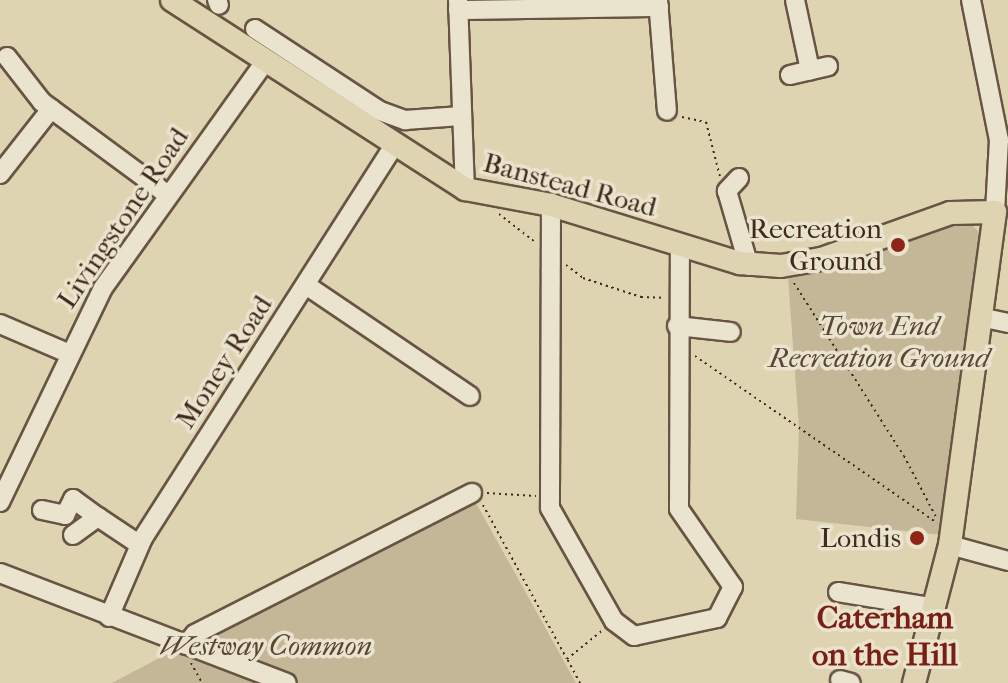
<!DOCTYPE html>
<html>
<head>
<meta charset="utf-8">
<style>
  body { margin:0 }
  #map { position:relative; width:1008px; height:683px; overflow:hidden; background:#dfd4b2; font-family:"IM FELL French Canon",serif }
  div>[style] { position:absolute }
  .green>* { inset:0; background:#c4b798 }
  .path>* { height:2px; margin-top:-1px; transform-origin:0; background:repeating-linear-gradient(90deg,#402a1c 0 2px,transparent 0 6px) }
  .roads { filter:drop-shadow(2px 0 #685442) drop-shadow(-2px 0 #685442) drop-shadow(0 2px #685442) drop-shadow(0 -2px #685442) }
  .minor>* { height:18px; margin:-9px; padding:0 9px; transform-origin:9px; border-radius:9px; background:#eae3cd }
  .major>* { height:22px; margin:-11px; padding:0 11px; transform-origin:11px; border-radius:11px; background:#dfd4b2 }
  .dots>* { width:22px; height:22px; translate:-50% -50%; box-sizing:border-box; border:4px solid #eae3cd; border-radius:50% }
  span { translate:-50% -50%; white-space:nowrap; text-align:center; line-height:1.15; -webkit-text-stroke:7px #eae3cd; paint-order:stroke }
  .street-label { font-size:28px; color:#402a1c }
  .poi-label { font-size:28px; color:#402a1c }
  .right { translate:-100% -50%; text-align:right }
  .park-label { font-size:28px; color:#5a4635; font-style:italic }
  .quarter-label { font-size:32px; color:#7a1f14; font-weight:700 }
</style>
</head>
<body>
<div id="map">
  <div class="green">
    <div style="clip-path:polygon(956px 219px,966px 219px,979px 232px,941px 535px,796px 519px,799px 428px,788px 277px,853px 261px)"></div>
    <div style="clip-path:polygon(476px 503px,576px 683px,112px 683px,165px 655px,169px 647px,264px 607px)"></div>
  </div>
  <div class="path">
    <div style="left:682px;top:117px;width:25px;rotate:12deg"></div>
    <div style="left:706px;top:122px;width:57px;rotate:75.7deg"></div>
    <div style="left:499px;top:214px;width:46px;rotate:37.9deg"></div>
    <div style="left:566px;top:265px;width:21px;rotate:37deg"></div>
    <div style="left:583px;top:278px;width:61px;rotate:18.1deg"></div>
    <div style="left:641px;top:297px;width:23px;rotate:2deg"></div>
    <div style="left:794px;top:283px;width:205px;rotate:57.6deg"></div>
    <div style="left:904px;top:456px;width:69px;rotate:62.3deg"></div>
    <div style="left:695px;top:356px;width:294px;rotate:34.6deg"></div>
    <div style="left:487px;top:493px;width:49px;rotate:3.5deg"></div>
    <div style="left:483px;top:505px;width:175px;rotate:61.4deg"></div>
    <div style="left:191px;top:663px;width:23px;rotate:61deg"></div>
    <div style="left:580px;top:683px;width:27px;rotate:-118deg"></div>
    <div style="left:567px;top:659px;width:48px;rotate:-39deg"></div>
  </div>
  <div class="roads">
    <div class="minor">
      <div style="left:217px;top:0;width:5px;rotate:68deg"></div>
      <div style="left:458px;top:0;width:189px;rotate:87.9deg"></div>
      <div style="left:658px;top:0;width:111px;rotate:85.4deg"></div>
      <div style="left:795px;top:0;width:72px;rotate:77.9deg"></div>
      <div style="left:971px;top:0;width:143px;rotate:78.7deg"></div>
      <div style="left:999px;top:140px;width:72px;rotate:93.2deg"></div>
      <div style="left:458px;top:10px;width:201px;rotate:-0.9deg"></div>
      <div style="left:255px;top:29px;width:149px;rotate:33.3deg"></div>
      <div style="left:380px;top:111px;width:27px;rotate:20deg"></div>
      <div style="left:405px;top:120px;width:56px;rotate:-4.1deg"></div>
      <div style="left:7px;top:57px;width:57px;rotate:52.1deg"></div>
      <div style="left:42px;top:102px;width:157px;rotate:36.4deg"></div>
      <div style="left:790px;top:75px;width:39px;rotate:-13deg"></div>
      <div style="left:0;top:174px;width:83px;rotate:-51.9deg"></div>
      <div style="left:739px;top:178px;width:18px;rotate:133deg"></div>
      <div style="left:727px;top:191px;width:78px;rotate:73.7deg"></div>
      <div style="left:551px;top:205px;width:303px;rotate:90.2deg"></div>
      <div style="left:550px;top:508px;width:130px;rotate:60.5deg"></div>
      <div style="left:614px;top:621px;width:25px;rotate:37deg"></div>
      <div style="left:634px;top:636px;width:85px;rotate:-12.2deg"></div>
      <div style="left:717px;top:618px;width:35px;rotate:-63deg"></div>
      <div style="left:733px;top:587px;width:95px;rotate:-124.7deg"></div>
      <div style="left:679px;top:509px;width:263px;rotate:-89.8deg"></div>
      <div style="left:306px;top:285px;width:198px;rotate:34.1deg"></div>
      <div style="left:980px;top:317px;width:29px;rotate:12deg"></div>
      <div style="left:0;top:324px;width:76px;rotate:23.2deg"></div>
      <div style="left:677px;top:326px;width:54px;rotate:6.3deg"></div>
      <div style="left:0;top:502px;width:237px;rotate:-64.3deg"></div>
      <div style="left:103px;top:288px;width:280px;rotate:-54.4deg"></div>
      <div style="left:42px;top:510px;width:24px;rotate:12deg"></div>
      <div style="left:65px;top:515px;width:18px;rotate:-63deg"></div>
      <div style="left:73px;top:499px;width:31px;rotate:36deg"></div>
      <div style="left:73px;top:535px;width:31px;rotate:-36deg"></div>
      <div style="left:98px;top:517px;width:50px;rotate:33.7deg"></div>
      <div style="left:950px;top:545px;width:60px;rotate:15.4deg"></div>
      <div style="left:0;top:573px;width:307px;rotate:21deg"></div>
      <div style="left:838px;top:592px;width:99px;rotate:9.3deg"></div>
      <div style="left:109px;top:617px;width:86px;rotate:-66.7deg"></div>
      <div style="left:143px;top:538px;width:469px;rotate:-57.4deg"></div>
      <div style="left:186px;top:645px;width:14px;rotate:-51deg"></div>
      <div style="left:195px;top:634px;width:311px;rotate:-27deg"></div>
      <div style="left:840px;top:680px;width:11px;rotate:15deg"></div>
    </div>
    <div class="major">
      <div style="left:172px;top:0;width:349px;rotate:32.8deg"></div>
      <div style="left:465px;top:189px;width:87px;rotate:10.5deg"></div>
      <div style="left:551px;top:205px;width:198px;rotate:17.1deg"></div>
      <div style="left:740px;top:263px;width:41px;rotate:4.2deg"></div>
      <div style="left:781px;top:266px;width:41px;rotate:-9.9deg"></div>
      <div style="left:821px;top:259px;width:137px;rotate:-19.6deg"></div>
      <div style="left:950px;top:213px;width:45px;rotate:-1.3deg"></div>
      <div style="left:995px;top:212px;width:336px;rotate:97.7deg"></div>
      <div style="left:950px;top:545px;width:143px;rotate:104.6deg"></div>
    </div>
  </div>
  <div class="dots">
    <div style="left:898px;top:245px;background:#8f2418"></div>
    <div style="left:917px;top:538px;background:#8f2418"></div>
  </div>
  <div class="street-label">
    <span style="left:570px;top:185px;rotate:15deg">Banstead Road</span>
    <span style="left:123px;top:218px;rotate:-56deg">Livingstone Road</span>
    <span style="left:224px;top:362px;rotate:-57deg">Money Road</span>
  </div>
  <div class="poi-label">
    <span class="right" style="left:882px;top:245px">Recreation<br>Ground</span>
    <span class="right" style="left:901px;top:538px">Londis</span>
  </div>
  <div class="park-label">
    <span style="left:879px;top:342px">Town End<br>Recreation Ground</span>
    <span style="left:266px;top:646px">Westway Common</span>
  </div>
  <div class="quarter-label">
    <span style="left:885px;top:637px">Caterham<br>on the Hill</span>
  </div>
</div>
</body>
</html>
